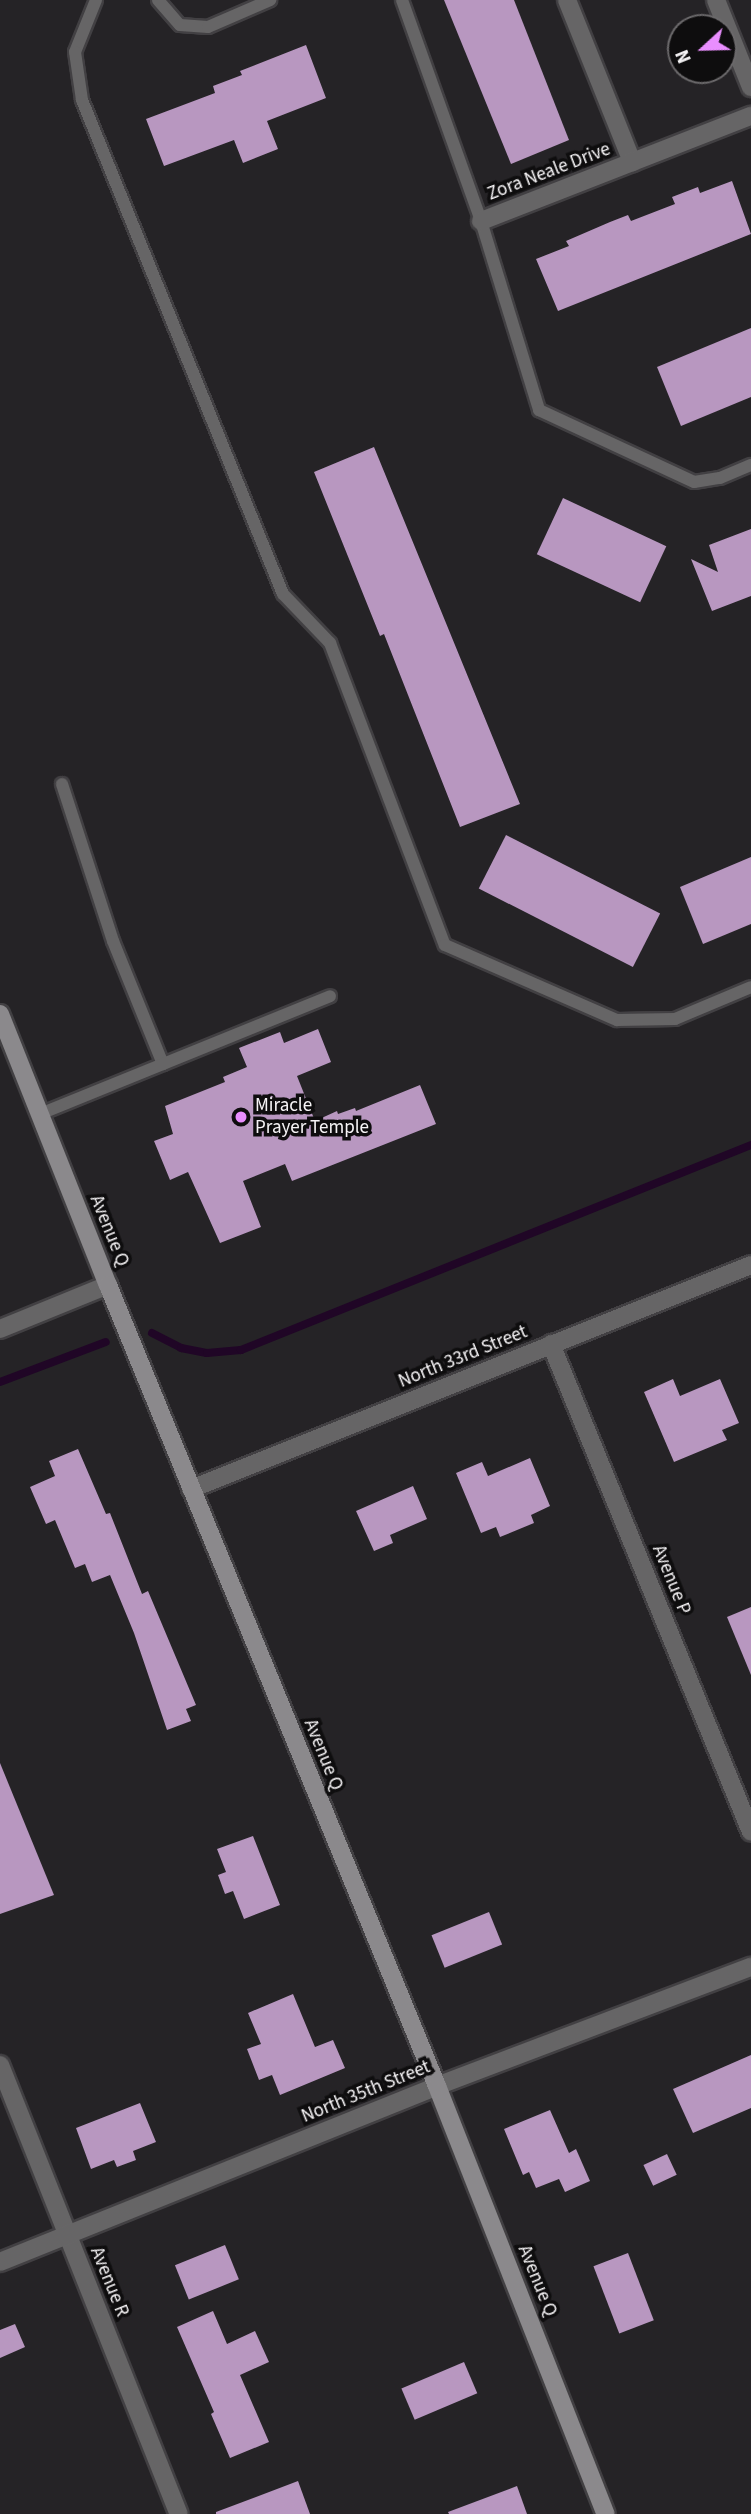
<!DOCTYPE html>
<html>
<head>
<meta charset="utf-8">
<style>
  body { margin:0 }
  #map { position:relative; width:751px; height:2514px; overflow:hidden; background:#252326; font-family:"Source Sans 3",sans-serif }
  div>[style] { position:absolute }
  .stream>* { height:8px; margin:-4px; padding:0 4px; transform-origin:4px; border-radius:4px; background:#200626 }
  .building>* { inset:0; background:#b897c0; transform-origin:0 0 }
  .roads { filter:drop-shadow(2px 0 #424043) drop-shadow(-2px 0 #424043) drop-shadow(0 2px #424043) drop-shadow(0 -2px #424043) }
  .lane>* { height:12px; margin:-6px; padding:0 6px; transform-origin:6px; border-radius:6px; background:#666566 }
  .street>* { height:18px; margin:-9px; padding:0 9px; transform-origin:9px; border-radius:9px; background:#666566 }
  .secondary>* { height:18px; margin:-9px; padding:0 9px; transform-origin:9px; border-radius:9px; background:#8b898c }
  .dots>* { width:19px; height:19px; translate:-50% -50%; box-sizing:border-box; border:4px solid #0e0d0e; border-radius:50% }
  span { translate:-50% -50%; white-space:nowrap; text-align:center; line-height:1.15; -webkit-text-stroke:7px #0e0d0e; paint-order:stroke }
  .street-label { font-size:19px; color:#f6f4f6 }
  .poi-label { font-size:19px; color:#f6f4f6 }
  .left { translate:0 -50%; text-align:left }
  .north { position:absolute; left:667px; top:14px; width:70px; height:70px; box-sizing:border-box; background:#0e0d0e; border:2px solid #6b696b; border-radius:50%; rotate:248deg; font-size:19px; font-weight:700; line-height:28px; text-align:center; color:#f6f4f6 }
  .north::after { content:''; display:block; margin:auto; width:24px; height:32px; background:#e98efe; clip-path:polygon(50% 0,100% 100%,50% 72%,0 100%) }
</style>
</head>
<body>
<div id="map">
  <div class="stream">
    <div style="left:152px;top:1333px;width:33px;rotate:27deg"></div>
    <div style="left:181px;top:1348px;width:26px;rotate:11deg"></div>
    <div style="left:207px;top:1353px;width:34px;rotate:-5deg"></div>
    <div style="left:241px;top:1350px;width:550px;rotate:-21.9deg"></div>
    <div style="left:0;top:1382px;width:113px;rotate:-20.7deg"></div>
  </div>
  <div class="building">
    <div style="clip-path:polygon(444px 0,514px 0,569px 140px,511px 164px)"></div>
    <div style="clip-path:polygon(306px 45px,326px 98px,267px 121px,278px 149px,243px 163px,234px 140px,164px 166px,146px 119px,215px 93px,213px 86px,242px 75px,240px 71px)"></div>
    <div style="clip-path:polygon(732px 181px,751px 234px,558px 311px,536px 259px,569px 246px,566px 241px,610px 222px,628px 215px,631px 221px,675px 204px,672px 197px,698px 187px,700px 193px)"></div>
    <div style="clip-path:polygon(751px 328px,751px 397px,681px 426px,657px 367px)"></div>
    <div style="clip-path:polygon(374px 447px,520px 804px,460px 827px,384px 634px,380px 636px,314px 472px)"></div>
    <div style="left:563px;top:498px;width:114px;height:62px;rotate:25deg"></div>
    <div style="clip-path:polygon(751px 529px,751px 596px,712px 611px,691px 559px,718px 572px,709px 545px)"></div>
    <div style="left:506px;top:835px;width:173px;height:60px;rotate:27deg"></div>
    <div style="clip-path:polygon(751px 857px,751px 924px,703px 944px,680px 887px)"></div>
    <div style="clip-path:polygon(318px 1029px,331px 1062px,297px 1076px,315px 1121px,337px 1111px,338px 1114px,355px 1108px,356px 1111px,420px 1085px,436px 1124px,292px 1181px,285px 1164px,243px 1181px,261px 1227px,220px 1243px,188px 1172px,170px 1180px,154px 1141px,173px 1134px,165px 1106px,225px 1082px,223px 1077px,247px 1067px,239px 1048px,280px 1032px,284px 1043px)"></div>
    <div style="clip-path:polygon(673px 1379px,680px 1396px,720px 1379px,739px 1423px,722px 1430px,727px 1440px,674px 1462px,644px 1392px)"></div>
    <div style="clip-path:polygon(78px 1449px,106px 1514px,110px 1513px,142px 1594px,148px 1591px,196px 1705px,186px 1709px,191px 1721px,167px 1730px,134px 1633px,110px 1575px,92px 1582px,85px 1564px,75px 1568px,55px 1520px,46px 1524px,30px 1487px,55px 1476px,49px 1461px)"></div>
    <div style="clip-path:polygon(530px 1458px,550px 1506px,531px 1515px,534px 1523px,500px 1537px,496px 1527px,481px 1533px,456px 1473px,482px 1462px,488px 1476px)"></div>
    <div style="clip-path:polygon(413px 1486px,427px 1519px,390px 1535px,393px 1543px,374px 1551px,356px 1511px)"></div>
    <div style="clip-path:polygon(751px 1607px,751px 1675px,727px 1617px)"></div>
    <div style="clip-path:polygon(0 1763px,54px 1895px,0 1914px)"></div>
    <div style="clip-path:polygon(253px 1836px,280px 1905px,244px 1919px,233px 1891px,225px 1894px,218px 1875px,226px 1872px,217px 1849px)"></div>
    <div style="left:489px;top:1912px;width:35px;height:62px;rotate:68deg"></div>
    <div style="clip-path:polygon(293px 1994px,315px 2047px,333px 2040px,345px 2068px,280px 2095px,272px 2075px,259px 2080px,247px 2049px,261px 2044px,248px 2013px)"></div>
    <div style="clip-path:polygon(751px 2055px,751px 2108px,693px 2133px,673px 2089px)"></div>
    <div style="clip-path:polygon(140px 2103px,156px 2142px,133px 2151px,136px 2160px,117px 2167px,114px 2160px,91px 2169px,76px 2128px)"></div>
    <div style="clip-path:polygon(550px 2110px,569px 2153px,576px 2149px,590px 2181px,565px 2192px,559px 2179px,536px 2188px,529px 2172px,523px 2175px,504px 2129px)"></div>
    <div style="left:667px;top:2154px;width:23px;height:26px;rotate:65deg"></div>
    <div style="left:225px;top:2245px;width:37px;height:54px;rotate:68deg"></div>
    <div style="left:628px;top:2253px;width:72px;height:37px;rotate:69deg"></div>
    <div style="clip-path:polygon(213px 2311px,227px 2344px,255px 2331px,269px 2362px,240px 2375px,269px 2442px,230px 2458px,211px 2414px,214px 2412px,177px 2327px)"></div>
    <div style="clip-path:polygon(15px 2324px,25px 2347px,0 2358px,0 2330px)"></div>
    <div style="left:464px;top:2362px;width:34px;height:68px;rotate:67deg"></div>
    <div style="clip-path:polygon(298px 2481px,310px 2514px,216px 2514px,216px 2512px)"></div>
    <div style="clip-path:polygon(517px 2486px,527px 2514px,449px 2514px,448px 2512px)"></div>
  </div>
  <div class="roads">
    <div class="lane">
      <div style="left:96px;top:0;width:56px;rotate:112deg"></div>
      <div style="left:75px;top:52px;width:49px;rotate:81.7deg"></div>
      <div style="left:82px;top:100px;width:533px;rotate:67.86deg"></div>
      <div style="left:283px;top:594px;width:68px;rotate:46.2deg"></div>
      <div style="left:330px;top:643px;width:323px;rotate:69.2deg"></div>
      <div style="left:445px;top:945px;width:188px;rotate:23.6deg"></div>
      <div style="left:617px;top:1020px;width:58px;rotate:-1deg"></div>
      <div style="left:675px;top:1019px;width:82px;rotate:-22.8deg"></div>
      <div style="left:158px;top:0;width:33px;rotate:49deg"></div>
      <div style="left:180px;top:25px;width:28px;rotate:4deg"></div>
      <div style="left:208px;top:27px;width:68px;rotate:-23.5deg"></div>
      <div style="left:402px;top:0;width:235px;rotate:70.3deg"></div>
      <div style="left:481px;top:221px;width:198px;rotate:72.9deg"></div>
      <div style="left:539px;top:410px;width:171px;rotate:24.9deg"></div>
      <div style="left:694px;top:482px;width:26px;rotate:-9deg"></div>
      <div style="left:720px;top:478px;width:34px;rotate:-23deg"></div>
      <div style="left:62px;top:784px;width:165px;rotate:72deg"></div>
      <div style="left:113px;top:941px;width:133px;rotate:67.9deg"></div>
      <div style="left:40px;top:1114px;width:313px;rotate:-22.1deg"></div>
    </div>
    <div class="street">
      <div style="left:567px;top:0;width:175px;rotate:68.1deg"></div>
      <div style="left:716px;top:0;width:94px;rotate:68.1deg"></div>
      <div style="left:481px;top:221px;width:290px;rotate:-21.3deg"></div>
      <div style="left:0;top:1329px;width:117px;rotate:-22.2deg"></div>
      <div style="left:551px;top:1344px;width:527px;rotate:67.71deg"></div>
      <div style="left:191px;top:1489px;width:603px;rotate:-21.8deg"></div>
      <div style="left:0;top:2065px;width:483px;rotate:68.3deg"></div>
      <div style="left:0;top:2262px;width:471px;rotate:-21.9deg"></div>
      <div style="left:437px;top:2086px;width:336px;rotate:-20.8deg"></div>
    </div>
    <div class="secondary">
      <div style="left:0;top:1014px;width:292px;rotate:68.3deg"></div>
      <div style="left:108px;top:1285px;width:866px;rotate:67.67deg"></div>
      <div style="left:437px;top:2086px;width:460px;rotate:68.5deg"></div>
    </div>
  </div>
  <div class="dots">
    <div style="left:241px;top:1117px;background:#e98efe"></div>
  </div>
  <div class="street-label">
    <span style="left:549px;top:172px;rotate:-21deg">Zora Neale Drive</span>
    <span style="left:109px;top:1231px;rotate:68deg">Avenue Q</span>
    <span style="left:463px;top:1357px;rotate:-22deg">North 33rd Street</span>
    <span style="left:671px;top:1580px;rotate:68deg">Avenue P</span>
    <span style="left:323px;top:1755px;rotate:68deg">Avenue Q</span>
    <span style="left:366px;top:2092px;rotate:-22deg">North 35th Street</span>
    <span style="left:537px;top:2281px;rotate:68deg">Avenue Q</span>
    <span style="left:109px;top:2282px;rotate:68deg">Avenue R</span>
  </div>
  <div class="poi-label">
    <span class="left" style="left:255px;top:1117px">Miracle<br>Prayer Temple</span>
  </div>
  <div class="north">N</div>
</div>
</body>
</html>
